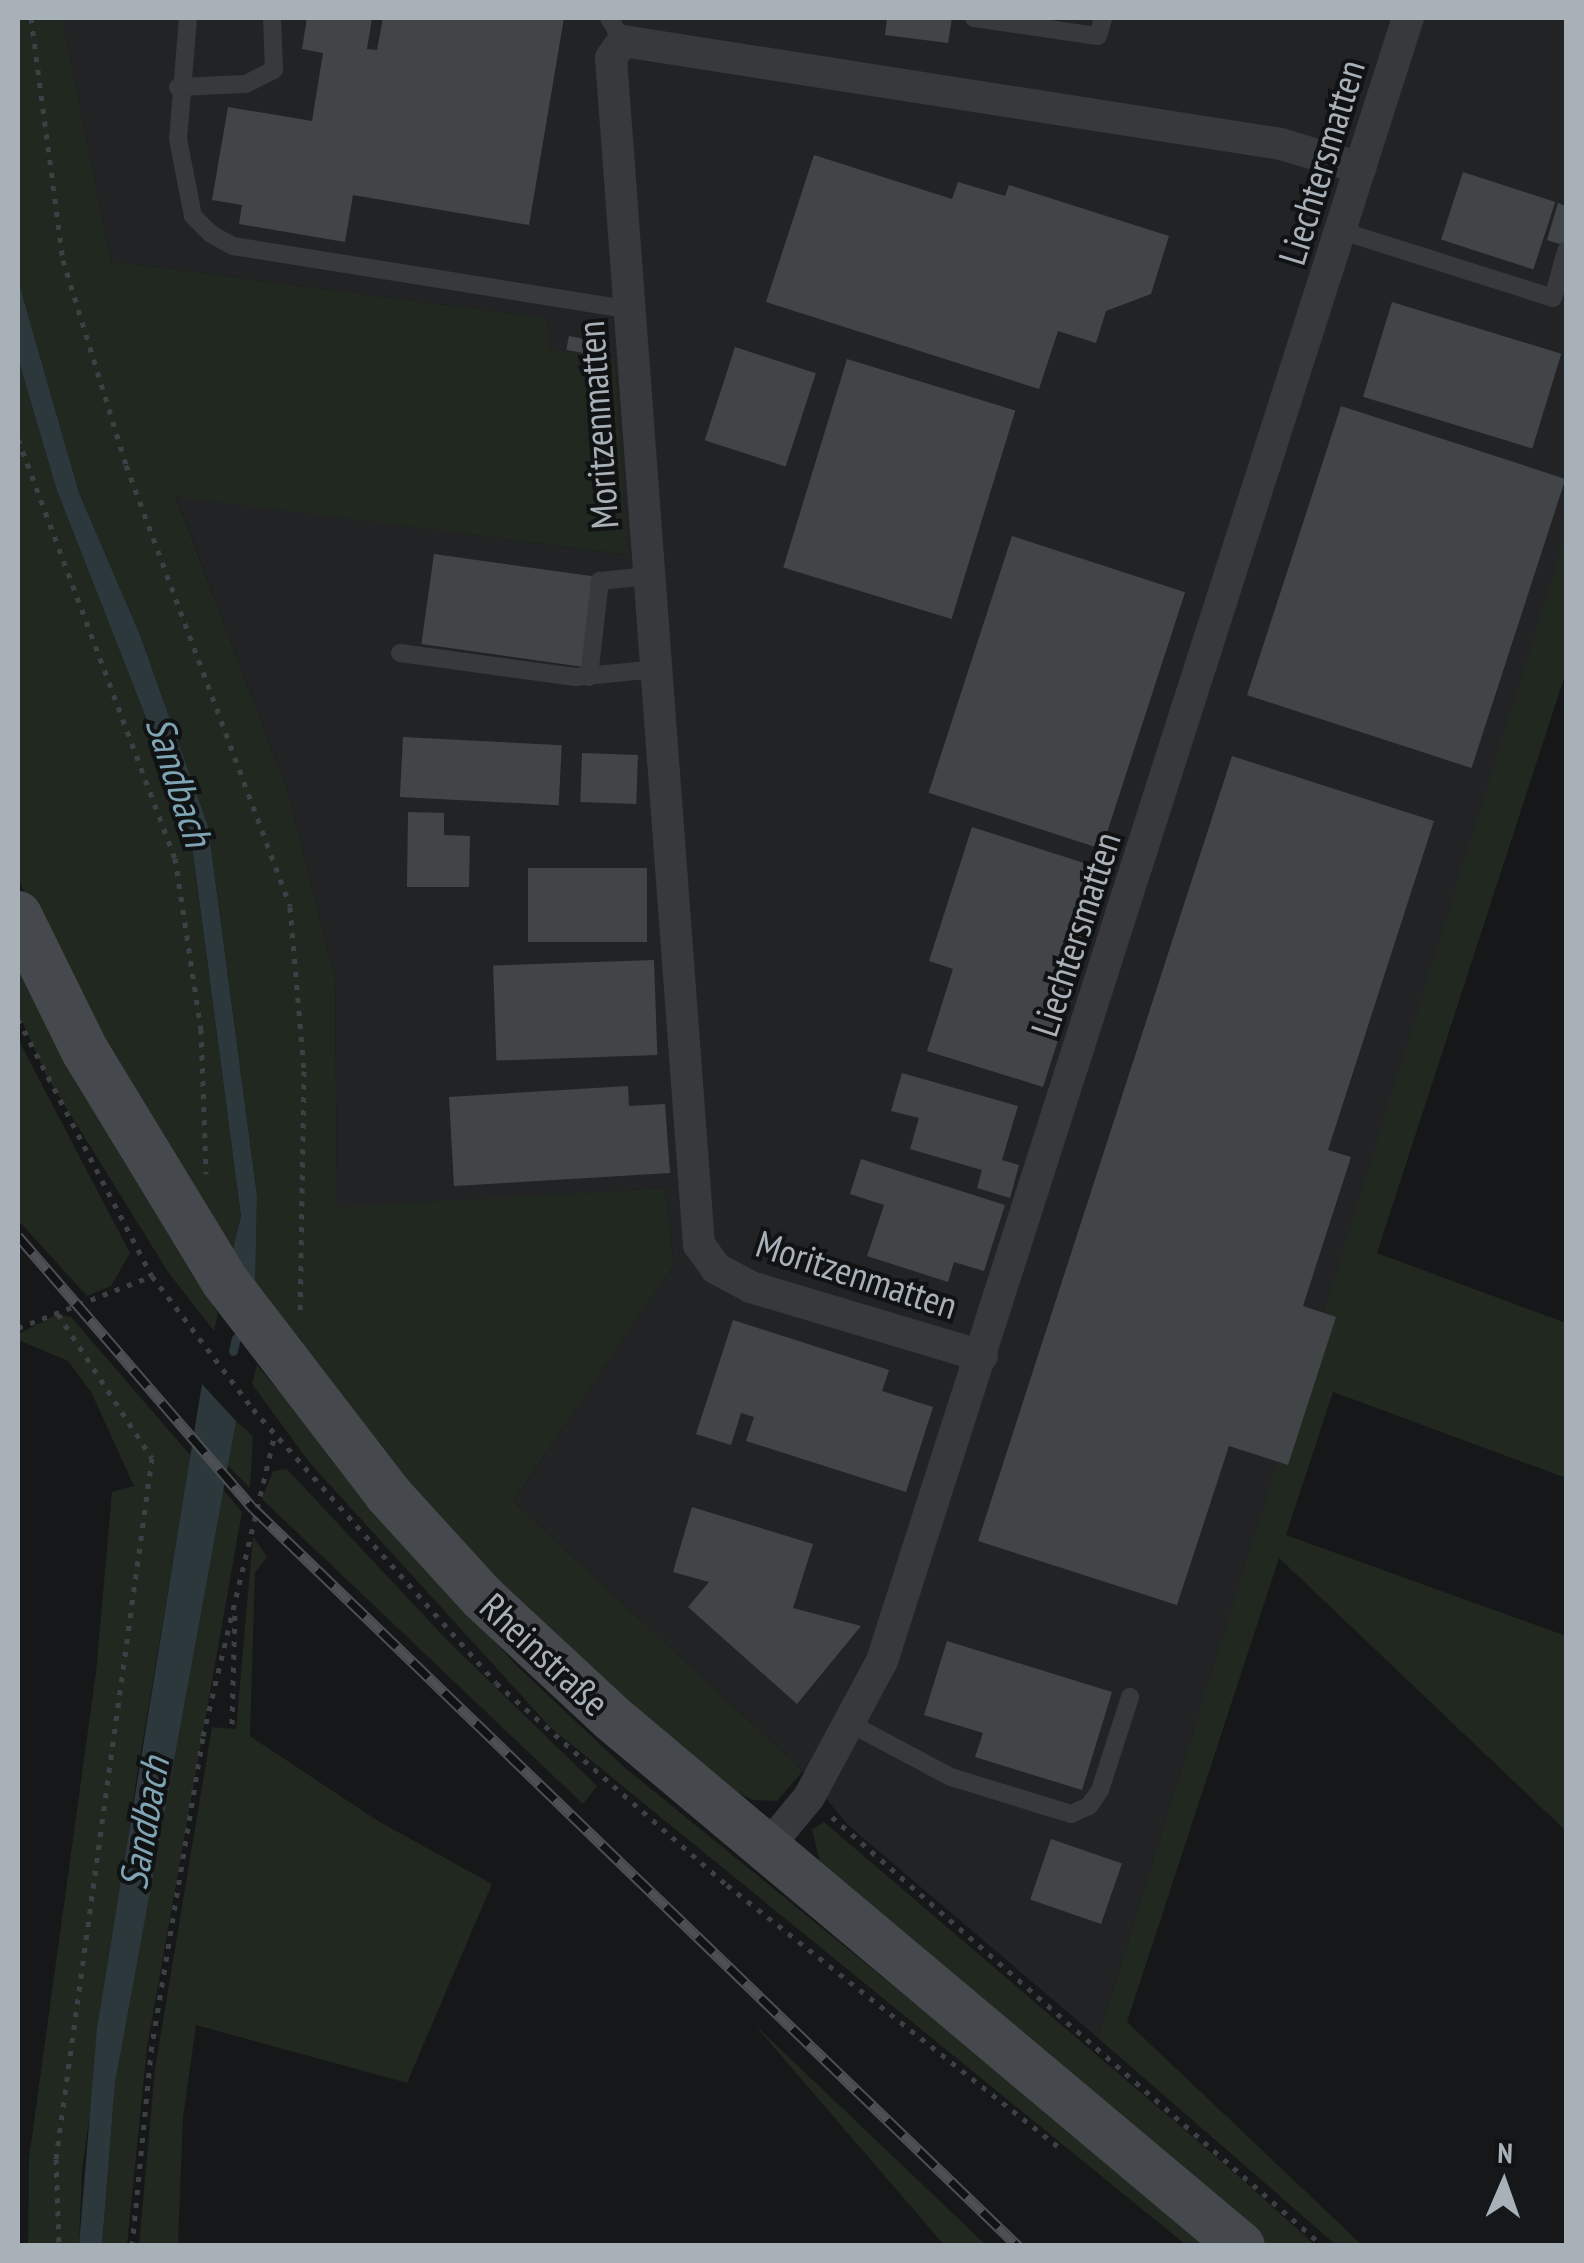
<!DOCTYPE html>
<html>
<head>
<meta charset="utf-8">
<style>
  body { margin:0 }
  #map { position:relative; width:1584px; height:2263px; overflow:hidden; background:#161718; font-family:"PT Sans Narrow",sans-serif }
  div>[style] { position:absolute }
  .built>* { inset:0; background:#222325 }
  .green>* { inset:0; background:#202820 }
  .water>* { inset:0; background:#2c383c }
  .stream>* { height:9px; margin:-4.5px; padding:0 4.5px; transform-origin:4.5px; border-radius:4.5px; background:#2c383c }
  .building>* { inset:0; background:#424548; transform-origin:0 0 }
  .path>* { height:5px; margin-top:-2.5px; transform-origin:0; background:repeating-linear-gradient(90deg,#3d4044 0 5px,transparent 0 13px) }
  .lane>* { height:18px; margin:-9px; padding:0 9px; transform-origin:9px; border-radius:9px; background:#37393d }
  .street>* { height:32px; margin:-16px; padding:0 16px; transform-origin:16px; border-radius:16px; background:#37393d }
  .secondary>* { height:48px; margin:-24px; padding:0 24px; transform-origin:24px; border-radius:24px; background:#45494d }
  .rail>* { height:11px; margin-top:-5.5px; transform-origin:0; background:repeating-linear-gradient(90deg,#111213 0 22px,#4c5054 0 44px); box-sizing:border-box; border-block:2px solid #4c5054 }
  span { translate:-50% -50%; white-space:nowrap; text-align:center; line-height:1.15; -webkit-text-stroke:8px #111213; paint-order:stroke }
  .street-label { font-size:38px; color:#a8b0b8 }
  .water-label { font-size:40px; color:#7fa4b3; font-style:italic }
  .frame { position:absolute; inset:0; border:20px solid #a8b0b8; pointer-events:none }
  .north { position:absolute; left:1454px; top:2133px; width:100px; height:100px; -webkit-text-stroke:8px #111213; paint-order:stroke; rotate:2deg; font-size:28px; font-weight:700; line-height:40px; text-align:center; color:#a8b0b8 }
  .north::after { content:''; display:block; margin:auto; width:35px; height:45px; background:#a8b0b8; clip-path:polygon(50% 0,100% 100%,50% 72%,0 100%) }
</style>
</head>
<body>
<div id="map">
  <div class="built">
    <div style="clip-path:polygon(62px 18px,1566px 18px,1566px 538px,1098px 2038px,848px 1825px,803px 1771px,513px 1501px,674px 1265px,665px 1188px,337px 1208px,335px 976px,287px 789px,176px 496px,627px 555px,615px 359px,547px 349px,546px 318px,111px 261px)"></div>
  </div>
  <div class="green">
    <div style="clip-path:polygon(18px 18px,62px 18px,111px 261px,547px 318px,548px 349px,615px 358px,628px 555px,176px 497px,287px 789px,335px 977px,337px 1207px,665px 1188px,674px 1265px,513px 1501px,803px 1771px,777px 1801px,753px 1800px,732px 1790px,510px 1603px,442px 1534px,255px 1291px,257px 1196px,208px 826px,140px 635px,79px 493px,18px 280px)"></div>
    <div style="clip-path:polygon(18px 358px,56px 488px,190px 830px,241px 1216px,232px 1253px,59px 968px,18px 879px)"></div>
    <div style="clip-path:polygon(1566px 534px,1566px 672px,1377px 1253px,1566px 1323px,1566px 1478px,1333px 1392px,1286px 1535px,1566px 1636px,1566px 1831px,1279px 1558px,1127px 2022px,1362px 2245px,1336px 2245px,1098px 2038px)"></div>
    <div style="clip-path:polygon(18px 954px,120px 1155px,218px 1313px,214px 1331px,168px 1272px,46px 1075px,18px 1012px)"></div>
    <div style="clip-path:polygon(18px 1039px,130px 1253px,111px 1286px,87px 1296px,18px 1220px)"></div>
    <div style="clip-path:polygon(58px 1314px,71px 1317px,191px 1456px,137px 1775px,82px 2171px,79px 2245px,28px 2245px,29px 2158px,96px 1672px,112px 1492px,134px 1486px,91px 1392px,68px 1361px,18px 1340px,18px 1334px)"></div>
    <div style="clip-path:polygon(257px 1365px,440px 1582px,519px 1668px,624px 1767px,1212px 2245px,1186px 2245px,550px 1727px,309px 1462px,252px 1384px)"></div>
    <div style="clip-path:polygon(236px 1421px,253px 1436px,250px 1488px,226px 1464px)"></div>
    <div style="clip-path:polygon(287px 1469px,446px 1639px,597px 1786px,583px 1804px,262px 1499px,273px 1471px)"></div>
    <div style="clip-path:polygon(220px 1486px,242px 1512px,147px 2048px,127px 2245px,102px 2246px,115px 2083px)"></div>
    <div style="clip-path:polygon(253px 1536px,267px 1557px,255px 1573px,250px 1736px,378px 1821px,492px 1884px,407px 2083px,196px 2025px,183px 2118px,178px 2245px,139px 2245px,155px 2069px,212px 1727px,236px 1729px)"></div>
    <div style="clip-path:polygon(824px 1822px,1243px 2180px,1315px 2245px,1263px 2245px,821px 1867px,812px 1829px)"></div>
    <div style="clip-path:polygon(753px 2023px,986px 2245px,944px 2245px)"></div>
  </div>
  <div class="water">
    <div style="clip-path:polygon(18px 280px,79px 493px,140px 635px,208px 826px,257px 1196px,255px 1291px,232px 1253px,241px 1216px,190px 830px,56px 488px,18px 358px)"></div>
    <div style="clip-path:polygon(202px 1384px,236px 1421px,115px 2083px,102px 2245px,79px 2245px,97px 2029px)"></div>
  </div>
  <div class="stream">
    <div style="left:233px;top:1351px;width:13px;rotate:-77deg"></div>
  </div>
  <div class="building">
    <div style="clip-path:polygon(307px 18px,372px 18px,367px 49px,377px 50px,383px 18px,564px 18px,529px 225px,353px 195px,345px 242px,239px 224px,242px 205px,212px 200px,228px 107px,312px 121px,323px 53px,302px 49px)"></div>
    <div style="clip-path:polygon(887px 18px,952px 18px,948px 43px,885px 35px)"></div>
    <div style="clip-path:polygon(814px 155px,952px 199px,958px 182px,1005px 196px,1009px 185px,1169px 236px,1151px 294px,1106px 311px,1096px 343px,1058px 331px,1039px 389px,766px 302px)"></div>
    <div style="left:1463px;top:172px;width:97px;height:71px;rotate:18deg"></div>
    <div style="clip-path:polygon(1558px 203px,1566px 206px,1566px 246px,1547px 240px)"></div>
    <div style="left:1392px;top:302px;width:177px;height:99px;rotate:17deg"></div>
    <div style="left:569px;top:336px;width:38px;height:14px;rotate:11deg"></div>
    <div style="left:735px;top:347px;width:85px;height:98px;rotate:18deg"></div>
    <div style="left:847px;top:359px;width:176px;height:218px;rotate:17deg"></div>
    <div style="left:1341px;top:406px;width:236px;height:304px;rotate:18deg"></div>
    <div style="left:1012px;top:536px;width:182px;height:270px;rotate:18deg"></div>
    <div style="left:434px;top:554px;width:162px;height:91px;rotate:8deg"></div>
    <div style="left:403px;top:737px;width:159px;height:60px;rotate:3deg"></div>
    <div style="left:582px;top:753px;width:56px;height:49px;rotate:2deg"></div>
    <div style="clip-path:polygon(1232px 756px,1434px 821px,1328px 1150px,1351px 1157px,1303px 1306px,1336px 1317px,1288px 1465px,1229px 1446px,1177px 1605px,978px 1541px)"></div>
    <div style="clip-path:polygon(408px 812px,444px 813px,444px 835px,470px 836px,469px 887px,407px 887px)"></div>
    <div style="clip-path:polygon(972px 827px,1112px 872px,1043px 1087px,927px 1051px,953px 969px,929px 961px)"></div>
    <div style="left:647px;top:868px;width:74px;height:119px;rotate:90deg"></div>
    <div style="left:654px;top:960px;width:95px;height:161px;rotate:88deg"></div>
    <div style="clip-path:polygon(902px 1073px,1018px 1106px,1002px 1160px,1019px 1165px,1010px 1198px,977px 1188px,982px 1170px,910px 1149px,919px 1118px,891px 1111px)"></div>
    <div style="clip-path:polygon(628px 1086px,629px 1106px,665px 1104px,670px 1173px,454px 1186px,449px 1097px)"></div>
    <div style="clip-path:polygon(861px 1159px,1005px 1205px,984px 1271px,954px 1262px,948px 1282px,867px 1256px,884px 1205px,850px 1194px)"></div>
    <div style="clip-path:polygon(733px 1320px,889px 1370px,882px 1391px,933px 1407px,906px 1492px,746px 1441px,754px 1417px,741px 1413px,731px 1445px,696px 1434px)"></div>
    <div style="clip-path:polygon(692px 1507px,813px 1544px,793px 1608px,861px 1626px,797px 1704px,688px 1607px,709px 1582px,673px 1572px)"></div>
    <div style="clip-path:polygon(947px 1641px,1112px 1692px,1082px 1790px,975px 1757px,983px 1733px,924px 1715px)"></div>
    <div style="left:1051px;top:1839px;width:75px;height:64px;rotate:19deg"></div>
  </div>
  <div class="path">
    <div style="left:31px;top:18px;width:244px;rotate:82.5deg"></div>
    <div style="left:63px;top:260px;width:214px;rotate:72.9deg"></div>
    <div style="left:126px;top:465px;width:471px;rotate:69.6deg"></div>
    <div style="left:290px;top:907px;width:165px;rotate:85.1deg"></div>
    <div style="left:304px;top:1071px;width:246px;rotate:90.9deg"></div>
    <div style="left:18px;top:439px;width:447px;rotate:69.5deg"></div>
    <div style="left:175px;top:858px;width:173px;rotate:81.4deg"></div>
    <div style="left:201px;top:1029px;width:145px;rotate:88deg"></div>
    <div style="left:18px;top:1019px;width:290px;rotate:62.5deg"></div>
    <div style="left:152px;top:1276px;width:167px;rotate:52.8deg"></div>
    <div style="left:253px;top:1409px;width:366px;rotate:48.4deg"></div>
    <div style="left:496px;top:1683px;width:307px;rotate:41.2deg"></div>
    <div style="left:727px;top:1885px;width:422px;rotate:38.3deg"></div>
    <div style="left:58px;top:1314px;width:172px;rotate:56.9deg"></div>
    <div style="left:152px;top:1458px;width:708px;rotate:97.8deg"></div>
    <div style="left:56px;top:2159px;width:87px;rotate:88deg"></div>
    <div style="left:18px;top:1328px;width:144px;rotate:-21.2deg"></div>
    <div style="left:232px;top:1724px;width:111px;rotate:-88.5deg"></div>
    <div style="left:832px;top:1817px;width:652px;rotate:41.14deg"></div>
    <div style="left:132px;top:2246px;width:196px;rotate:-84.4deg"></div>
    <div style="left:151px;top:2051px;width:319px;rotate:-80.6deg"></div>
    <div style="left:203px;top:1736px;width:310px;rotate:-76.6deg"></div>
  </div>
  <div class="lane">
    <div style="left:188px;top:18px;width:121px;rotate:94.7deg"></div>
    <div style="left:178px;top:139px;width:78px;rotate:79deg"></div>
    <div style="left:193px;top:216px;width:25px;rotate:45deg"></div>
    <div style="left:211px;top:234px;width:25px;rotate:29deg"></div>
    <div style="left:233px;top:246px;width:400px;rotate:9.1deg"></div>
    <div style="left:609px;top:18px;width:27px;rotate:59deg"></div>
    <div style="left:974px;top:18px;width:125px;rotate:8.3deg"></div>
    <div style="left:1098px;top:36px;width:19px;rotate:-74deg"></div>
    <div style="left:178px;top:87px;width:68px;rotate:-2.5deg"></div>
    <div style="left:246px;top:84px;width:31px;rotate:-27deg"></div>
    <div style="left:274px;top:70px;width:52px;rotate:-92.2deg"></div>
    <div style="left:1342px;top:231px;width:221px;rotate:17.6deg"></div>
    <div style="left:1553px;top:298px;width:49px;rotate:-74.5deg"></div>
    <div style="left:400px;top:653px;width:177px;rotate:7.8deg"></div>
    <div style="left:575px;top:677px;width:81px;rotate:-5.6deg"></div>
    <div style="left:589px;top:677px;width:97px;rotate:-83.5deg"></div>
    <div style="left:600px;top:581px;width:49px;rotate:-5.8deg"></div>
    <div style="left:853px;top:1725px;width:111px;rotate:28deg"></div>
    <div style="left:951px;top:1777px;width:126px;rotate:17.1deg"></div>
    <div style="left:1071px;top:1814px;width:20px;rotate:-24deg"></div>
    <div style="left:1089px;top:1806px;width:19px;rotate:-55deg"></div>
    <div style="left:1100px;top:1790px;width:98px;rotate:-72.1deg"></div>
  </div>
  <div class="street">
    <div style="left:982px;top:1356px;width:241px;rotate:-163.4deg"></div>
    <div style="left:751px;top:1287px;width:40px;rotate:-152deg"></div>
    <div style="left:716px;top:1268px;width:29px;rotate:-126deg"></div>
    <div style="left:699px;top:1245px;width:1190px;rotate:-94.24deg"></div>
    <div style="left:611px;top:58px;width:21px;rotate:-55deg"></div>
    <div style="left:623px;top:41px;width:666px;rotate:8.9deg"></div>
    <div style="left:1281px;top:144px;width:83px;rotate:16.9deg"></div>
    <div style="left:766px;top:1849px;width:67px;rotate:-50.4deg"></div>
    <div style="left:809px;top:1797px;width:154px;rotate:-61.8deg"></div>
    <div style="left:882px;top:1661px;width:1725px;rotate:-72.25deg"></div>
  </div>
  <div class="secondary">
    <div style="left:18px;top:915px;width:152px;rotate:63.8deg"></div>
    <div style="left:85px;top:1051px;width:268px;rotate:58.7deg"></div>
    <div style="left:224px;top:1280px;width:270px;rotate:52.5deg"></div>
    <div style="left:388px;top:1494px;width:141px;rotate:47.6deg"></div>
    <div style="left:483px;top:1598px;width:176px;rotate:42.9deg"></div>
    <div style="left:612px;top:1718px;width:821px;rotate:40.01deg"></div>
  </div>
  <div class="rail">
    <div style="left:18px;top:1236px;width:361px;rotate:49.2deg"></div>
    <div style="left:254px;top:1509px;width:1062px;rotate:43.97deg"></div>
  </div>
  <div class="street-label">
    <span style="left:1321px;top:162px;rotate:-73deg">Liechtersmatten</span>
    <span style="left:597px;top:425px;rotate:-94deg">Moritzenmatten</span>
    <span style="left:1075px;top:934px;rotate:-72deg">Liechtersmatten</span>
    <span style="left:857px;top:1274px;rotate:18deg">Moritzenmatten</span>
    <span style="left:545px;top:1654px;rotate:43deg">Rheinstraße</span>
  </div>
  <div class="water-label">
    <span style="left:180px;top:781px;rotate:72deg">Sandbach</span>
    <span style="left:143px;top:1823px;rotate:-80deg">Sandbach</span>
  </div>
  <div class="frame"></div>
  <div class="north">N</div>
</div>
</body>
</html>
